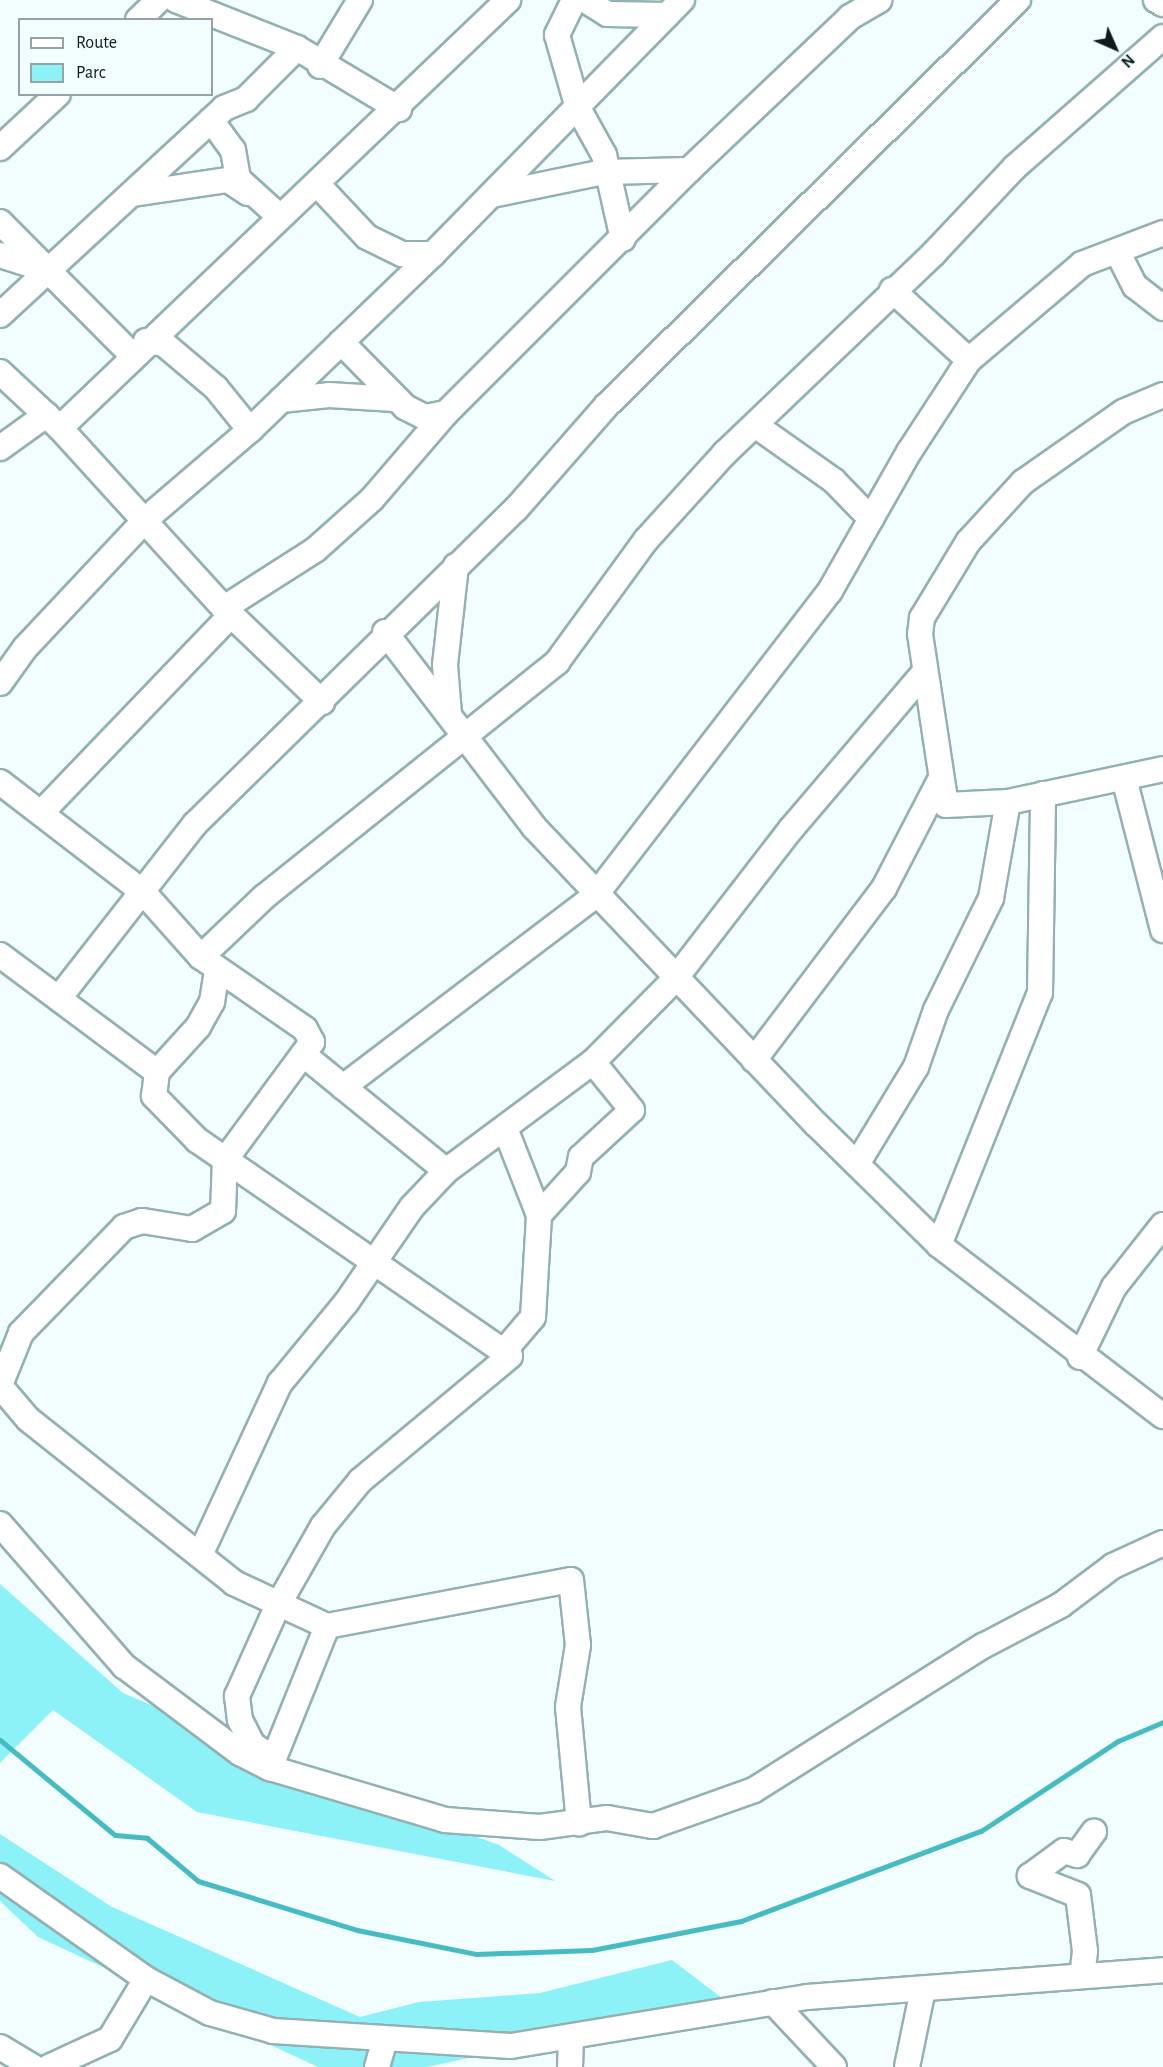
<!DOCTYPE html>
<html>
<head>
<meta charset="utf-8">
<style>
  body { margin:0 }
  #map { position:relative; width:1163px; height:2067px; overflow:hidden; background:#f1fdfe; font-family:"Alegreya Sans",sans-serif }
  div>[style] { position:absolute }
  .green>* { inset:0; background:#8df1f8 }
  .stream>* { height:5px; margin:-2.5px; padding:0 2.5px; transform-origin:2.5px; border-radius:2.5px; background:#47bbc2 }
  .roads { filter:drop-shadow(2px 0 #93b0b2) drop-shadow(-2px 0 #93b0b2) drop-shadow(0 2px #93b0b2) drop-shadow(0 -2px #93b0b2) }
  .minor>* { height:24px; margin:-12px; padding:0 12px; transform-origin:12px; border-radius:12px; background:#fff }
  span { translate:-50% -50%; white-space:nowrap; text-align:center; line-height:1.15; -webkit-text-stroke:5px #f1fdfe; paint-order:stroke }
  .legend { position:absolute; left:18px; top:18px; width:195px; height:78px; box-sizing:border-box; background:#f1fdfe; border:2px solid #97a3a3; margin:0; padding:8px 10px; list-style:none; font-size:18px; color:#0f1b1b }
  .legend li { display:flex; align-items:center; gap:12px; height:30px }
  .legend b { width:30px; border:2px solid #97a3a3 }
  .north { position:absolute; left:1085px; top:18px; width:60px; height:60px; -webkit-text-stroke:4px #f1fdfe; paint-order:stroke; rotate:135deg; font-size:16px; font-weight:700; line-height:24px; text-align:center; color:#0f1b1b }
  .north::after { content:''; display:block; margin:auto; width:21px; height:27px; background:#0f1b1b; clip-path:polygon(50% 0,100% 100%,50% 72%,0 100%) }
</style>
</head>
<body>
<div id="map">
  <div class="green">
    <div style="clip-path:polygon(0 1584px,123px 1693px,356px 1793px,499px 1845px,555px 1881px,197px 1812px,53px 1710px,0 1763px)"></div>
    <div style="clip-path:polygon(0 1834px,112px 1907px,360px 2017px,419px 2002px,540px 1993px,672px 1960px,727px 2002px,427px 2067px,318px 2067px,38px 1937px,0 1901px)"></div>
  </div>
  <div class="stream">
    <div style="left:0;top:1740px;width:149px;rotate:39.6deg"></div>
    <div style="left:115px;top:1835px;width:32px;rotate:5deg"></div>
    <div style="left:147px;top:1838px;width:67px;rotate:40.1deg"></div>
    <div style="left:198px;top:1881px;width:166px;rotate:17.1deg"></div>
    <div style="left:357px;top:1930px;width:121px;rotate:11.4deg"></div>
    <div style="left:476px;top:1954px;width:116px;rotate:-2deg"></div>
    <div style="left:592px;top:1950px;width:152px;rotate:-11deg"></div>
    <div style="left:741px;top:1921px;width:256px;rotate:-20.6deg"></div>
    <div style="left:981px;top:1831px;width:164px;rotate:-33.3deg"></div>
    <div style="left:1118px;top:1741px;width:49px;rotate:-22.9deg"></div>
  </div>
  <div class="roads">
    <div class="minor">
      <div style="left:176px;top:0;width:130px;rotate:21.6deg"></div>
      <div style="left:297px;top:48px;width:119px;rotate:30.9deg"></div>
      <div style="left:574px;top:0;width:39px;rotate:116deg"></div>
      <div style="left:557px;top:35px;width:76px;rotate:74deg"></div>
      <div style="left:578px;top:108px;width:54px;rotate:61deg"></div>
      <div style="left:604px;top:155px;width:86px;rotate:77.3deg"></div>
      <div style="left:585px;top:0;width:26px;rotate:32deg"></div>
      <div style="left:607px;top:14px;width:60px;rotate:1deg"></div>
      <div style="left:1156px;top:0;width:8px;rotate:30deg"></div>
      <div style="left:138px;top:20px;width:29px;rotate:-44deg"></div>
      <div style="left:320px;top:66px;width:77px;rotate:-58.8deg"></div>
      <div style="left:211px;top:120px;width:37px;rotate:54deg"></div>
      <div style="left:233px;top:150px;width:29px;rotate:80deg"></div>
      <div style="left:238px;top:179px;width:55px;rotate:42.1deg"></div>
      <div style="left:0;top:148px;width:79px;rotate:-43deg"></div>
      <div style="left:318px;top:185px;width:71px;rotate:46.7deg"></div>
      <div style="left:367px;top:237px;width:39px;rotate:26deg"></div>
      <div style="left:402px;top:254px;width:31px"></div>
      <div style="left:133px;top:194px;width:96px;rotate:-8.4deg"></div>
      <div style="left:228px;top:180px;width:24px;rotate:33deg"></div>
      <div style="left:492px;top:195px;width:114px;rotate:-11.6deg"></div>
      <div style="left:604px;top:172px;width:85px;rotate:-1.3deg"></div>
      <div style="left:0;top:222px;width:189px;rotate:45.2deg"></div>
      <div style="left:1118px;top:253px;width:37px;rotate:63deg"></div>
      <div style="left:1135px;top:286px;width:36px;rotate:38deg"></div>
      <div style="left:0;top:255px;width:43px;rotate:17.6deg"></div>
      <div style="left:892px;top:290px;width:104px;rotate:42.3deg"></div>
      <div style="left:0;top:315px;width:305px;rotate:-42.7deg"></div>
      <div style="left:224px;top:108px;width:24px;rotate:-22deg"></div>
      <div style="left:246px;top:99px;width:72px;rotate:-45deg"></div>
      <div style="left:146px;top:341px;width:18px;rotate:9deg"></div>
      <div style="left:164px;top:344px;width:68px;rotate:40.2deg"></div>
      <div style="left:216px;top:388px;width:54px;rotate:51deg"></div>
      <div style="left:341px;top:342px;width:91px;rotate:45.4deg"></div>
      <div style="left:405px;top:407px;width:22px;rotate:27deg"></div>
      <div style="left:425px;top:417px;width:21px;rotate:-11deg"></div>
      <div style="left:0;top:372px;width:82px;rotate:43deg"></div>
      <div style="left:60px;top:428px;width:244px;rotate:47.7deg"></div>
      <div style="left:224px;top:608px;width:136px;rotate:43.8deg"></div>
      <div style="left:1163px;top:395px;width:43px;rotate:157deg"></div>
      <div style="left:1123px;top:412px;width:122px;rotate:145deg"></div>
      <div style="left:1023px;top:482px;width:81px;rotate:132.5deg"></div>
      <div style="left:968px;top:542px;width:89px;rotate:121.2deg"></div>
      <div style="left:922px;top:618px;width:16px;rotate:97deg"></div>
      <div style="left:920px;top:634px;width:173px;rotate:81.4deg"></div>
      <div style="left:946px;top:805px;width:62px;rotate:-2.8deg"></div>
      <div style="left:1008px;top:802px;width:158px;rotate:-12deg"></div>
      <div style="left:281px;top:400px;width:48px;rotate:-5.9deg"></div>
      <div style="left:329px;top:395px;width:65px;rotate:3.5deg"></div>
      <div style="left:755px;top:425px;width:97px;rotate:35.3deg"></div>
      <div style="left:834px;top:481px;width:53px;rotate:45.8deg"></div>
      <div style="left:60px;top:428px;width:620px;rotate:-43.69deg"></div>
      <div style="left:0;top:448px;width:57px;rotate:-35.7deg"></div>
      <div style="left:224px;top:608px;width:108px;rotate:-32.5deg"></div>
      <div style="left:315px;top:550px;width:76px;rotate:-41.8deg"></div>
      <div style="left:372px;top:499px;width:113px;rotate:-49.3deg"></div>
      <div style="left:446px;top:413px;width:344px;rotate:-45deg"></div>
      <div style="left:689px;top:170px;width:222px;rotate:-43.5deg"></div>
      <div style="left:850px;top:17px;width:34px;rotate:-30deg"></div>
      <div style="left:385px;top:632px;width:245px;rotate:52.6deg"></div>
      <div style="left:534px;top:827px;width:410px;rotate:46.5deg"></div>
      <div style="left:816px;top:1124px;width:173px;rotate:44.5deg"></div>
      <div style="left:939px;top:1245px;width:282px;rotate:37.4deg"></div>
      <div style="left:0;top:683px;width:43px;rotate:-54.5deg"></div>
      <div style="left:25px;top:648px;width:177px;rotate:-46.8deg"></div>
      <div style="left:146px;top:519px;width:137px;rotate:-40.6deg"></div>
      <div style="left:250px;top:430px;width:254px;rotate:-43.9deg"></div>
      <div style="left:433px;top:254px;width:356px;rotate:-45.6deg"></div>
      <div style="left:449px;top:714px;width:49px;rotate:-94.7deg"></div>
      <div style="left:445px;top:665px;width:100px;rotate:-83.7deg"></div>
      <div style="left:1124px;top:778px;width:157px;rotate:75.6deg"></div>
      <div style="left:0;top:782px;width:180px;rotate:37.6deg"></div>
      <div style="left:143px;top:892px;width:87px;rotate:48.3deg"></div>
      <div style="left:201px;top:957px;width:126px;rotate:34.7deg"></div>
      <div style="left:305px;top:1029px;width:15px;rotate:62deg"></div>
      <div style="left:312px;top:1042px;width:147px;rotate:126.4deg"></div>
      <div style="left:225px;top:1160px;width:51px;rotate:92.2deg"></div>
      <div style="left:223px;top:1211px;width:36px;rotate:150deg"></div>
      <div style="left:192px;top:1229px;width:51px;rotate:-170.9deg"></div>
      <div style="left:142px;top:1221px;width:19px;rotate:162deg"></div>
      <div style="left:124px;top:1227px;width:148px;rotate:134.2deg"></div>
      <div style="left:21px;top:1333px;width:56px;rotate:112deg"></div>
      <div style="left:42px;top:812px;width:273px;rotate:-46.2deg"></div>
      <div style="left:0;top:955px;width:196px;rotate:36.7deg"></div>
      <div style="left:157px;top:1072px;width:24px;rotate:97deg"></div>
      <div style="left:154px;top:1096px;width:62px;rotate:45.7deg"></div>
      <div style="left:197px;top:1140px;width:380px;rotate:34.6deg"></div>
      <div style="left:510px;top:1356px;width:195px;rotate:140.2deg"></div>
      <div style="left:360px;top:1481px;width:58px;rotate:129.4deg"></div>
      <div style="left:323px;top:1526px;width:93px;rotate:119.6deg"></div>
      <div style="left:277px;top:1607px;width:98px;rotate:114.2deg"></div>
      <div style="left:237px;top:1696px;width:24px;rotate:83deg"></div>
      <div style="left:240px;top:1720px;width:28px;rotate:63deg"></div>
      <div style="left:253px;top:1745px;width:24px;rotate:33deg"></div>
      <div style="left:201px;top:957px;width:87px;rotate:-43.6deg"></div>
      <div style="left:264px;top:897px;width:376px;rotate:-38.7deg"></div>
      <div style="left:557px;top:662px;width:151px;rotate:-53.9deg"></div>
      <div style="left:646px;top:540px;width:118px;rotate:-47.8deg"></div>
      <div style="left:725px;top:453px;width:289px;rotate:-43.7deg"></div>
      <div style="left:934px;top:253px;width:118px;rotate:-46.7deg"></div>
      <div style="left:1015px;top:167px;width:197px;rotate:-41.3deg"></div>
      <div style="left:59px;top:998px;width:221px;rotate:-52deg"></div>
      <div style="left:195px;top:824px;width:450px;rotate:-44.5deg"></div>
      <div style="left:516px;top:509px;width:138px;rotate:-48.8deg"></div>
      <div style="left:607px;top:405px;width:577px;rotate:-44.58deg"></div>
      <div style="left:304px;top:1055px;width:183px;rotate:39.2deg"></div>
      <div style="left:754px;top:1060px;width:216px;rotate:-52.9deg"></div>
      <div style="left:884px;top:888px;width:119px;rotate:-62.6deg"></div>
      <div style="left:157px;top:1072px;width:61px;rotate:-47.7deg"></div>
      <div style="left:198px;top:1027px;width:29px;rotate:-61deg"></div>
      <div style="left:212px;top:1002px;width:33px;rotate:-81deg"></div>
      <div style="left:343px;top:1087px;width:316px;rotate:-37.2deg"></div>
      <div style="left:595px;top:896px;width:385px;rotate:-52.4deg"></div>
      <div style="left:830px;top:591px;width:160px;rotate:-60.4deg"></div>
      <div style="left:909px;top:452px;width:110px;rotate:-56.9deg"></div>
      <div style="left:969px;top:360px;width:148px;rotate:-40.3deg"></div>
      <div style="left:1082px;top:264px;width:87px;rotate:-20.9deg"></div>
      <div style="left:857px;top:1164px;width:114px;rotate:-58.7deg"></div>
      <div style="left:916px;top:1067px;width:60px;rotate:-70.7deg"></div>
      <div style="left:936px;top:1010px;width:125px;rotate:-63.8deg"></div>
      <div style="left:991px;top:898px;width:97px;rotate:-80deg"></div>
      <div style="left:539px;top:1215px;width:58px;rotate:-47.8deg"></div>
      <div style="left:578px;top:1172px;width:15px;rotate:-79deg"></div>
      <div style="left:581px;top:1157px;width:69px;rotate:-42.7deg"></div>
      <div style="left:632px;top:1110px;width:62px;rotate:-129.1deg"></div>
      <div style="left:939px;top:1245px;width:271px;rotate:-68.2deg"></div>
      <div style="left:1040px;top:993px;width:199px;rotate:-89.1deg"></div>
      <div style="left:505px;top:1350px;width:43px;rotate:-49.7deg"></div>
      <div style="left:533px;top:1317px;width:102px;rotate:-86.6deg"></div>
      <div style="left:539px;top:1215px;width:90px;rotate:-111.4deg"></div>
      <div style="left:1080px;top:1357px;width:78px;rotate:-64.1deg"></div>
      <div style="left:1114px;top:1287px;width:79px;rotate:-51.7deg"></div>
      <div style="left:0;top:1386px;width:43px;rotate:49.7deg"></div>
      <div style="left:28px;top:1419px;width:263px;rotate:38.5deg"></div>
      <div style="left:234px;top:1583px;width:102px;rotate:24.8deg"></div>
      <div style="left:327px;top:1626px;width:248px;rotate:-10.7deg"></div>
      <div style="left:571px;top:1580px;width:65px;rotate:83.9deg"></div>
      <div style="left:578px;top:1645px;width:63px;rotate:99.2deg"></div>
      <div style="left:568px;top:1707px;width:117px;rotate:84.6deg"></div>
      <div style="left:0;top:1524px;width:189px;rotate:48.9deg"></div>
      <div style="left:124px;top:1666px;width:145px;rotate:36.9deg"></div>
      <div style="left:240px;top:1753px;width:34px;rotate:27deg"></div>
      <div style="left:270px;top:1768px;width:183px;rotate:16.5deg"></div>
      <div style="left:445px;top:1820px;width:95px;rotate:4.2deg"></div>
      <div style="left:540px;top:1827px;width:68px;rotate:-7.7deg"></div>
      <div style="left:607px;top:1818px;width:47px;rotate:9.9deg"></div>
      <div style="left:653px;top:1826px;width:107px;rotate:-19.6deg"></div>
      <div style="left:754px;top:1790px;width:271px;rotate:-32.2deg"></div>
      <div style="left:983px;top:1646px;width:88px;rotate:-27.7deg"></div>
      <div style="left:1061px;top:1605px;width:65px;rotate:-36.9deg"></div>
      <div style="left:1113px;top:1566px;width:55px;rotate:-24.7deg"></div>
      <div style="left:200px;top:1555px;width:190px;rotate:-65.1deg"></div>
      <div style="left:280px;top:1383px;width:104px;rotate:-50.5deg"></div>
      <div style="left:346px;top:1303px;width:116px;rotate:-55.5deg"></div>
      <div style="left:412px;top:1207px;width:50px;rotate:-46.6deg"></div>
      <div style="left:446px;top:1171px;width:183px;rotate:-36.6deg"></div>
      <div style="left:593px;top:1062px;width:117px;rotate:-45.3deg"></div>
      <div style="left:675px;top:979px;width:190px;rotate:-52.3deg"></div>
      <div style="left:791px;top:829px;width:205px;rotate:-49.6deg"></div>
      <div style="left:270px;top:1768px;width:153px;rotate:-68.1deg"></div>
      <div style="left:0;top:1876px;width:179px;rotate:35.2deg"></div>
      <div style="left:146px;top:1979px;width:72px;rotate:28deg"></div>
      <div style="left:210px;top:2013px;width:66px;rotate:15.9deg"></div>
      <div style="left:273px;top:2031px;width:238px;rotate:3.6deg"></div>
      <div style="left:511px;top:2046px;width:300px;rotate:-9.4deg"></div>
      <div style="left:807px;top:1997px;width:357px;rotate:-4.3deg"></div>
      <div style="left:1082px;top:1976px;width:25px;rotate:-83deg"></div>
      <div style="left:1085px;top:1951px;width:56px;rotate:-97.1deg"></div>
      <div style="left:1078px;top:1895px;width:52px;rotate:-158.4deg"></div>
      <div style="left:1030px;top:1876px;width:42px;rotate:-36.3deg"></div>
      <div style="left:1064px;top:1851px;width:14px;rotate:17deg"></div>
      <div style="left:1077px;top:1855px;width:29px;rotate:-54deg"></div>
      <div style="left:773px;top:2002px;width:89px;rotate:46.8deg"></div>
      <div style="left:0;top:2047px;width:39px;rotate:31deg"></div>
      <div style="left:49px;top:2067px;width:67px;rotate:-24.7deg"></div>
      <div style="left:110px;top:2039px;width:70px;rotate:-59deg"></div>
      <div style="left:377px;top:2067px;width:29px;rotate:-74deg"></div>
      <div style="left:570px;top:2067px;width:29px;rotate:-88deg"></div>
      <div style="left:907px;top:2067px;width:80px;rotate:-78.4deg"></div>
    </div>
  </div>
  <ul class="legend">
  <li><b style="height:8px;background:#fff"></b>Route</li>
  <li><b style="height:16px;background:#8df1f8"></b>Parc</li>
  </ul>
  <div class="north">N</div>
</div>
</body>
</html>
